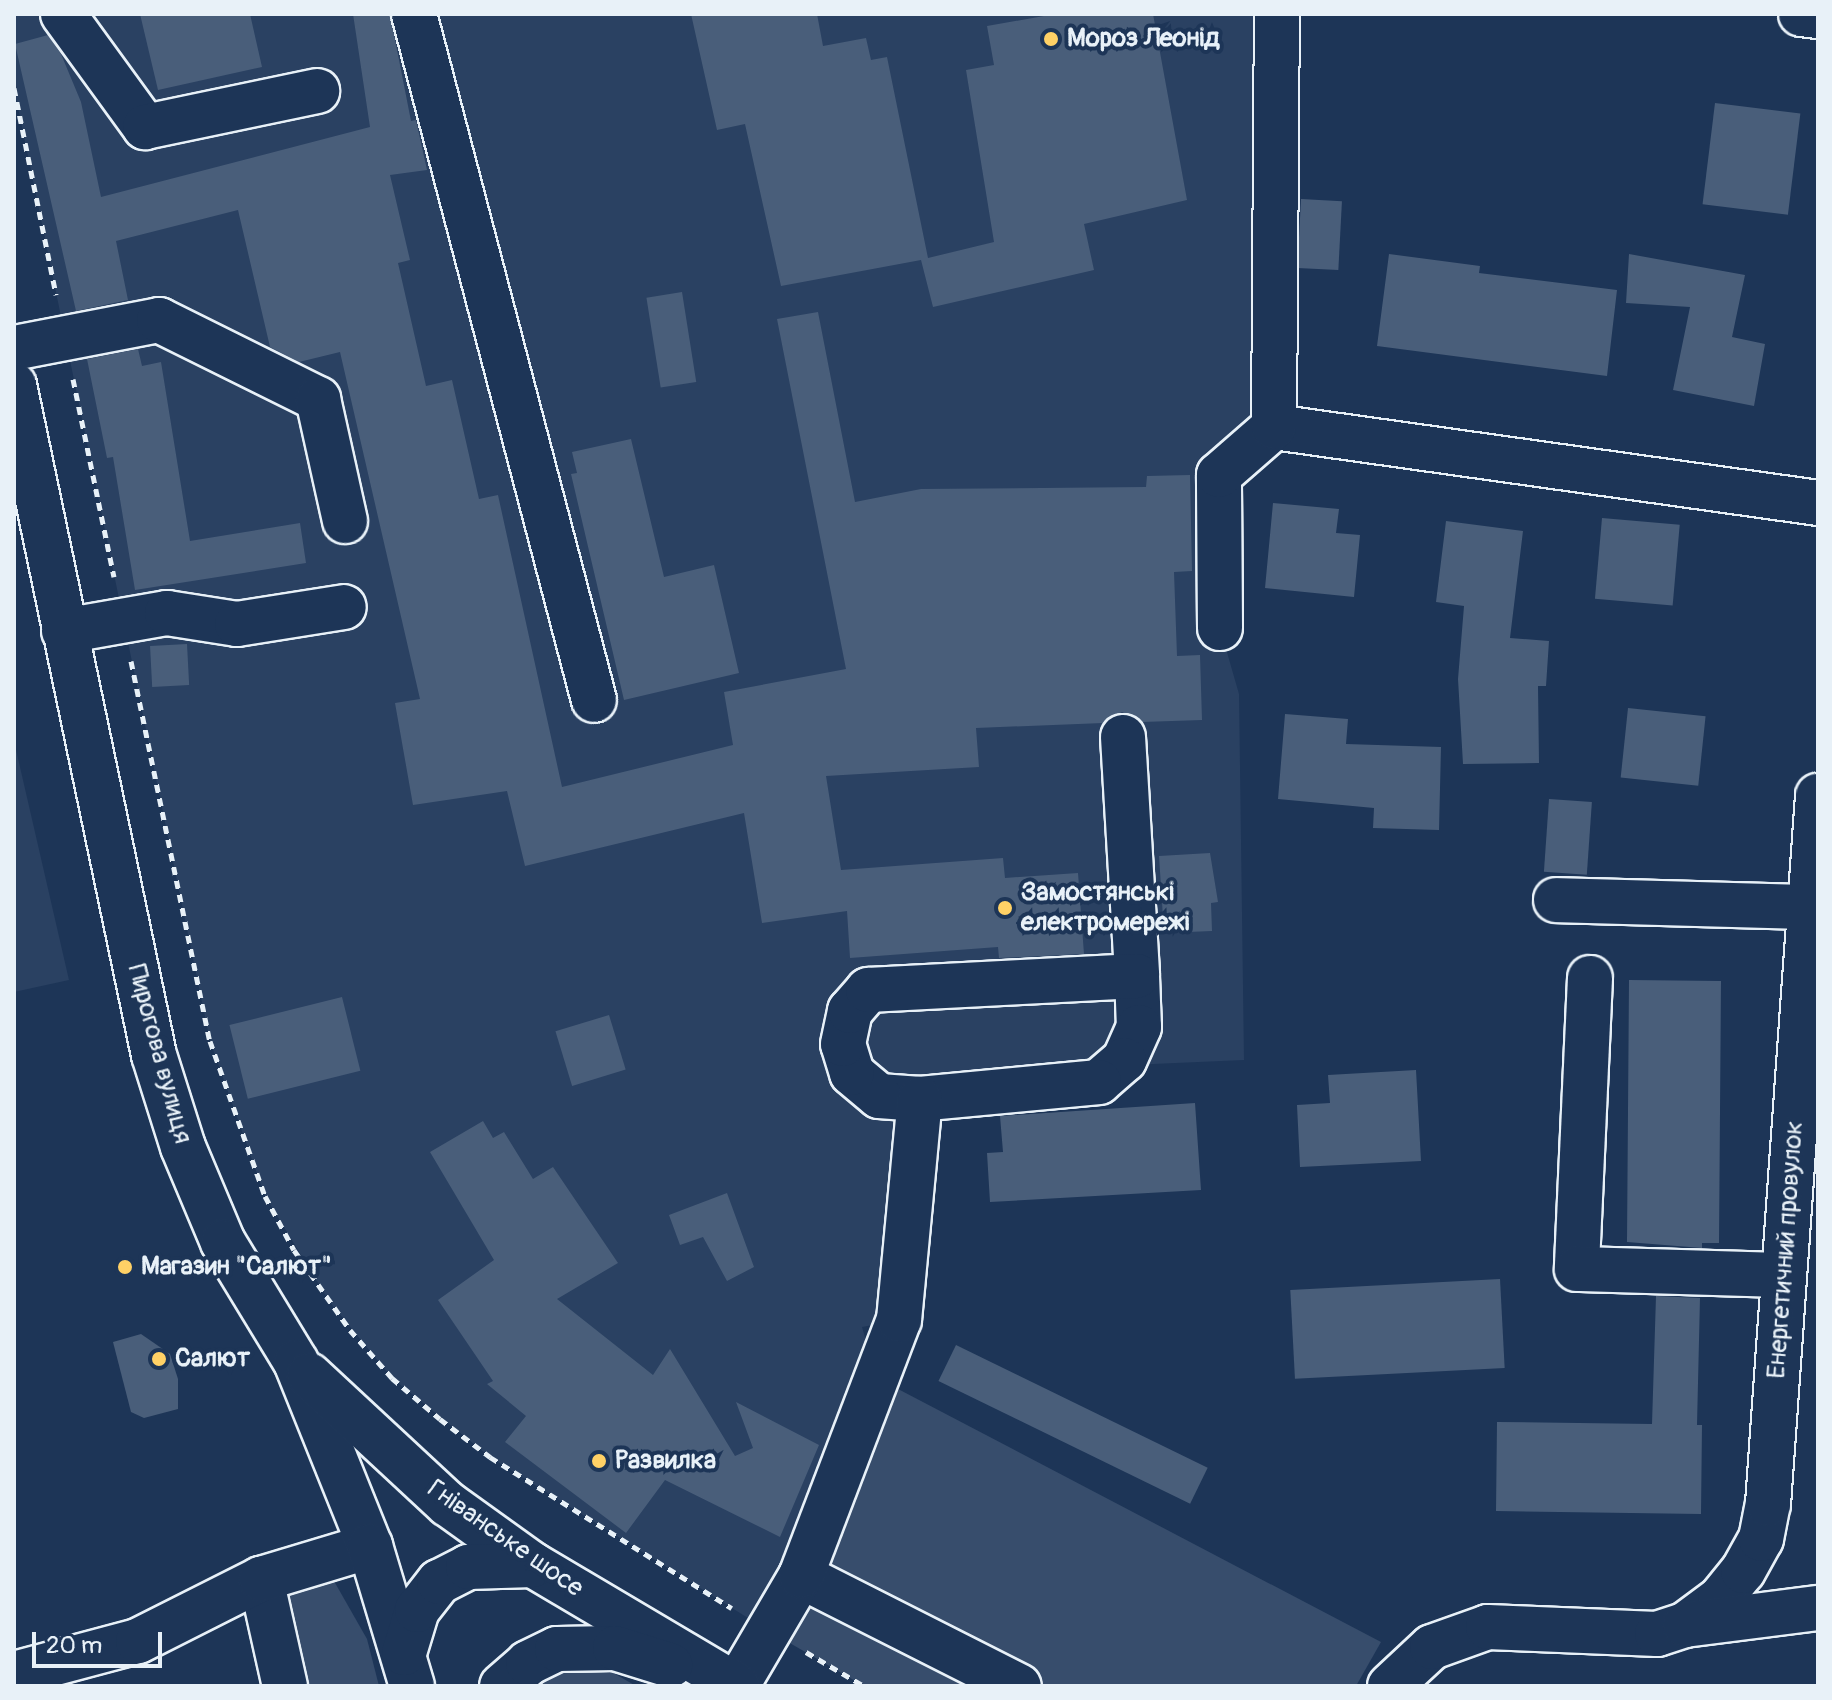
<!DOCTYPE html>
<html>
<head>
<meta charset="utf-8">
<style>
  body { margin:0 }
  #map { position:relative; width:1832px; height:1700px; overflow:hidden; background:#1d3557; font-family:Pangolin,sans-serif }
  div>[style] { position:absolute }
  .built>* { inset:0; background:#2a4162 }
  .green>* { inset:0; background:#374d6c }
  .building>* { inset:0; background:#495e7a; transform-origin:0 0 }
  .path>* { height:5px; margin-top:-2.5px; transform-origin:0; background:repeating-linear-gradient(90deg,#e8f1f8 0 8px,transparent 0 14px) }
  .roads { filter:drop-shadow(2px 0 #e8f1f8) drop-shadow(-2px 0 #e8f1f8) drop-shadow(0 2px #e8f1f8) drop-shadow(0 -2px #e8f1f8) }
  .minor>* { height:44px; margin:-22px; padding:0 22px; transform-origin:22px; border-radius:22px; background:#1d3557 }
  .major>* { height:44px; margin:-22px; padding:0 22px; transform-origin:22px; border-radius:22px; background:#1d3557 }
  .dots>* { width:22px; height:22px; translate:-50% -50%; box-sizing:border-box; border:4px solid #1d3557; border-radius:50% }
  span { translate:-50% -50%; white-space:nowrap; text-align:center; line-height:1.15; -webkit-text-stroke:8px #1d3557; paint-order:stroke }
  .poi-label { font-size:26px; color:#e8f1f8; font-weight:700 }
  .left { translate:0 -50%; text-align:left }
  .street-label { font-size:26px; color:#e8f1f8 }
  .frame { position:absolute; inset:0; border:16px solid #e8f1f8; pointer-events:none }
  .scale { position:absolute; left:32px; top:1632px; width:130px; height:36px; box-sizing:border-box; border:4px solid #e8f1f8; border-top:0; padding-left:10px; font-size:24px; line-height:28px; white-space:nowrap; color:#e8f1f8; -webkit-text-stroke:6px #1d3557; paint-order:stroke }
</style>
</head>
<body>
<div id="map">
  <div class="built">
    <div style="clip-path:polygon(14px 14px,1277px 14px,1274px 427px,1219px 475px,1220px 628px,1239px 694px,1244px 1060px,924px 1074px,899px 1320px,862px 1327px,877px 1378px,769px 1631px,490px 1457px,392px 1378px,329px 1301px,265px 1196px,210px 1041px,14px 88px)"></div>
    <div style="clip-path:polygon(14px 741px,69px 980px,14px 992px)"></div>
  </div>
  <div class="green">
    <div style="clip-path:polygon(877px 1378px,1381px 1642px,1356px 1686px,864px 1686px,769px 1631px)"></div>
    <div style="clip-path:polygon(322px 1560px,367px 1639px,379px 1686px,285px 1686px,261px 1579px)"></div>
    <div style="clip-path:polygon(528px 1663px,603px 1667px,636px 1686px,502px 1686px)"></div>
  </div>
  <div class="building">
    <div style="clip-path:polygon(140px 14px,250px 14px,262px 67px,158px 90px)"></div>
    <div style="clip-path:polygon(353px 14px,390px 14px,411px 121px,416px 120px,427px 170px,390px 175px,410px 260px,398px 263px,426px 386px,452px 380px,479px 499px,498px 495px,562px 787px,733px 745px,724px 692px,846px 669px,777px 319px,818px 312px,855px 502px,921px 489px,1146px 487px,1147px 476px,1190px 475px,1192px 571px,1174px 572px,1177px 656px,1200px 655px,1202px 720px,1142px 722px,1122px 712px,1103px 723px,976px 728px,979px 767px,826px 776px,841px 870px,1003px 858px,1005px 878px,1078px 873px,1084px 954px,999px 958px,998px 947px,850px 958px,847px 911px,762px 923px,744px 813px,525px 866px,507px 791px,413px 805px,395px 703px,420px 699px,340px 352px,299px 362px,270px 347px,238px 210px,116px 241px,128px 300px,76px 311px,15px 44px,48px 35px,61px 54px,81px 102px,101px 197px,370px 127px)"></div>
    <div style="clip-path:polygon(691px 14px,817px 14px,823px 46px,866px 38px,871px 60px,887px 57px,928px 258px,994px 242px,966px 70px,994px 65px,987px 26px,1055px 14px,1153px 14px,1187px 200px,1084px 224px,1094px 270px,933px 307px,921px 260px,781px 286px,745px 124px,717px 130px)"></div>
    <div style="left:1715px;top:103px;width:86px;height:102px;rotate:7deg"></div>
    <div style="left:1301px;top:199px;width:41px;height:69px;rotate:3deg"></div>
    <div style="clip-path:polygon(1389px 254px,1480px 266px,1479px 273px,1617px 290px,1607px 376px,1377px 346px)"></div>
    <div style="clip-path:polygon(1629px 254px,1745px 275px,1732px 337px,1765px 344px,1754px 406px,1673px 390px,1690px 307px,1626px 303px)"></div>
    <div style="left:682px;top:292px;width:91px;height:36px;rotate:81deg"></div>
    <div style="clip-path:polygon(138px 349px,142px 366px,161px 362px,190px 541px,300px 523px,306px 563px,135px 590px,113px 457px,107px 458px,87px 359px)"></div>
    <div style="clip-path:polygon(631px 439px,664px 577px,714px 565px,739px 673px,624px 700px,571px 474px,577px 473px,572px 452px)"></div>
    <div style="clip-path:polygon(1273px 503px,1339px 509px,1336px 533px,1360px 535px,1354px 597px,1265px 588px)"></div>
    <div style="left:1602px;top:518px;width:78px;height:81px;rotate:5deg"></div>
    <div style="clip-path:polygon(1446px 521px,1523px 531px,1510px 638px,1549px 641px,1546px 686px,1538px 686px,1539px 763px,1463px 764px,1458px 679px,1464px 606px,1436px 602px)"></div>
    <div style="left:187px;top:644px;width:41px;height:37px;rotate:87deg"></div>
    <div style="left:1628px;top:708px;width:78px;height:70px;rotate:6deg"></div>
    <div style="clip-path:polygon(1285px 714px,1348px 719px,1346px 744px,1441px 747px,1439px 830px,1373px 828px,1374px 808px,1278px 799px)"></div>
    <div style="left:1549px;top:799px;width:43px;height:73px;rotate:4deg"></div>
    <div style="clip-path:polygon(1210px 853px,1218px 902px,1211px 903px,1212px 931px,1164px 933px,1159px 856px)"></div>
    <div style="clip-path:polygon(1629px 980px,1721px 981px,1719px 1243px,1702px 1243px,1702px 1248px,1627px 1242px)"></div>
    <div style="left:342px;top:997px;width:76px;height:116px;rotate:76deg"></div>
    <div style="left:609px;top:1015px;width:57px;height:56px;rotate:73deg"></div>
    <div style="clip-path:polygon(1416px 1070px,1421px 1161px,1300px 1167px,1297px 1105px,1330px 1103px,1328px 1075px)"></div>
    <div style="clip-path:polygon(1195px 1103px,1201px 1190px,990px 1202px,987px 1153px,1003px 1152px,1000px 1116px)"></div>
    <div style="clip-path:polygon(483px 1121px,493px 1138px,504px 1132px,533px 1179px,553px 1167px,618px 1263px,557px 1299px,653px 1375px,670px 1349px,735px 1456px,753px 1448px,736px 1402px,819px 1445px,780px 1537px,665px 1480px,626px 1533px,505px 1442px,526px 1416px,487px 1384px,493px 1381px,438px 1300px,494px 1260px,430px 1152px)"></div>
    <div style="clip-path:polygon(727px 1193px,754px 1267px,727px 1281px,703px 1237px,680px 1245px,669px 1215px)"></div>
    <div style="left:1500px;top:1279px;width:89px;height:210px;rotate:87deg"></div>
    <div style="clip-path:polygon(1656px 1296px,1700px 1298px,1697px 1425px,1702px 1425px,1701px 1514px,1496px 1511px,1497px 1422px,1652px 1424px)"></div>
    <div style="clip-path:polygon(141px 1334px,170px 1354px,178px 1379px,178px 1409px,144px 1418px,131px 1412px,113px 1342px)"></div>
    <div style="left:956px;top:1345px;width:280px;height:40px;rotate:26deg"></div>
  </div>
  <div class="path">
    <div style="left:14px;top:88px;width:211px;rotate:78.5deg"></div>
    <div style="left:73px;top:379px;width:202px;rotate:78.3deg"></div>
    <div style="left:131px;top:661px;width:388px;rotate:78.3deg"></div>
    <div style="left:210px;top:1041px;width:164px;rotate:70.5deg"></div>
    <div style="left:265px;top:1196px;width:61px;rotate:61.8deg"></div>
    <div style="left:294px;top:1250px;width:98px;rotate:55deg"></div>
    <div style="left:350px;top:1330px;width:64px;rotate:48.8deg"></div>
    <div style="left:392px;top:1378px;width:63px;rotate:40.5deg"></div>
    <div style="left:440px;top:1419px;width:63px;rotate:37.2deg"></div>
    <div style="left:490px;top:1457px;width:285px;rotate:32deg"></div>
    <div style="left:806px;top:1652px;width:67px;rotate:30.4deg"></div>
  </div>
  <div class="roads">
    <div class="minor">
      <div style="left:63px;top:14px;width:140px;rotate:54deg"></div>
      <div style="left:145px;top:127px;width:176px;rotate:-11.8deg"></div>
      <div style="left:414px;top:14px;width:709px;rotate:75.3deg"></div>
      <div style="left:1801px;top:14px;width:17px;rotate:7deg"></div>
      <div style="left:14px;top:348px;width:148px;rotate:-10.9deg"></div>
      <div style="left:159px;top:320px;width:178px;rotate:26.4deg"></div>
      <div style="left:318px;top:399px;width:125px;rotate:77.5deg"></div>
      <div style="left:1274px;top:427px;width:549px;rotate:7.95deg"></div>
      <div style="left:1220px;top:628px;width:153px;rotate:-90.4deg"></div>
      <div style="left:1219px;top:475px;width:73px;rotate:-41.1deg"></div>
      <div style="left:1274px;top:427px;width:413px;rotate:-89.6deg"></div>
      <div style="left:64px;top:631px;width:105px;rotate:-9.9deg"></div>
      <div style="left:167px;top:613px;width:71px;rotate:8.9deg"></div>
      <div style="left:237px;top:624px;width:108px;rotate:-9deg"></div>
      <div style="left:1123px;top:737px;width:239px;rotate:86.6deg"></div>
      <div style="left:1137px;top:976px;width:51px;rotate:87.8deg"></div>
      <div style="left:1139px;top:1027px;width:36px;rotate:114deg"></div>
      <div style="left:1124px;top:1060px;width:33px;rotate:139deg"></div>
      <div style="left:1099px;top:1082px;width:180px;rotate:174.6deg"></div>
      <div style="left:920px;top:1099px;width:41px;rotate:-175.8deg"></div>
      <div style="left:879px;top:1096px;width:35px;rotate:-140deg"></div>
      <div style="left:852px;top:1073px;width:30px;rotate:-107deg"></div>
      <div style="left:843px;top:1044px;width:34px;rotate:-78deg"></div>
      <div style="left:850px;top:1011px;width:28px;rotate:-49deg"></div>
      <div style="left:868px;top:990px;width:269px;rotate:-3deg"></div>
      <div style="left:1556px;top:900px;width:254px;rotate:1.6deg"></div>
      <div style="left:1590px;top:978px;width:291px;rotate:92.6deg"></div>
      <div style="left:1577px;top:1269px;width:207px;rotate:1.7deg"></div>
      <div style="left:801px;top:1576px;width:244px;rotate:26.8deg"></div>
      <div style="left:261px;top:1579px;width:110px;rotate:77.4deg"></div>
      <div style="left:1685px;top:1625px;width:44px;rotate:-36.6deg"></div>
      <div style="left:1720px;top:1599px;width:36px;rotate:-51deg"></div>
      <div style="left:1743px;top:1571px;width:37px;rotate:-61deg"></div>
      <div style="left:1761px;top:1539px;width:36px;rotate:-79deg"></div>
      <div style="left:1768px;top:1504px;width:710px;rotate:-85.96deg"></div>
      <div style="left:14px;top:1674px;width:128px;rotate:-14.9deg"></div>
      <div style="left:138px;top:1641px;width:138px;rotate:-26.8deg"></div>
      <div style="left:261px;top:1579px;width:114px;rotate:-16.8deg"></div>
      <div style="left:737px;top:1685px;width:126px;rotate:-59.6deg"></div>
      <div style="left:801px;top:1576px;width:274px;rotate:-69.1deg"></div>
      <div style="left:899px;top:1320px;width:222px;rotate:-84.6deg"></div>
      <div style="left:1390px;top:1686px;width:57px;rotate:-42.9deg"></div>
      <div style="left:1432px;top:1647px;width:59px;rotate:-19.7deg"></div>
      <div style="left:1488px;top:1627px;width:169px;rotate:2.4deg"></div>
      <div style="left:1657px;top:1634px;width:29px;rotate:-18deg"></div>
      <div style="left:1685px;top:1625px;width:134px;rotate:-7.3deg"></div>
    </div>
    <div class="major">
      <div style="left:14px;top:385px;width:684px;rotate:78.2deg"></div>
      <div style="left:154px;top:1055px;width:96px;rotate:72.5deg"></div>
      <div style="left:183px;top:1147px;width:103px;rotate:67.2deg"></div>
      <div style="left:223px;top:1242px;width:140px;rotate:58.7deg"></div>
      <div style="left:296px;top:1362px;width:198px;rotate:68.1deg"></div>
      <div style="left:370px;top:1546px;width:146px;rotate:73.3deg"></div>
      <div style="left:309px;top:1375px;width:190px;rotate:42.9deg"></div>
      <div style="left:448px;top:1504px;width:105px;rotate:35.7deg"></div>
      <div style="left:533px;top:1565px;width:238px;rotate:30.6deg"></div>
      <div style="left:404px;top:1653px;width:45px;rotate:-73.2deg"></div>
      <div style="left:417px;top:1610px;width:36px;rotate:-52deg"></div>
      <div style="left:439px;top:1582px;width:33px;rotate:-27deg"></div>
      <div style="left:468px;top:1567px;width:65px;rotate:-1.8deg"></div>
      <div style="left:502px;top:1686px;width:35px;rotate:-41deg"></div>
      <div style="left:528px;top:1663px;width:32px;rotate:-26deg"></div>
      <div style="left:557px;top:1649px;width:58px;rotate:-1deg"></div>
      <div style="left:615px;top:1648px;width:58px;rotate:17.2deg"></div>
    </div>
  </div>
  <div class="dots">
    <div style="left:1051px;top:39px;background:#ffd166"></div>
    <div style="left:1005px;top:908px;background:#ffd166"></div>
    <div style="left:125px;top:1267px;background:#ffd166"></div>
    <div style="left:159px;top:1359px;background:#ffd166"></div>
    <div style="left:599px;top:1461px;background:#ffd166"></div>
  </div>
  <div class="poi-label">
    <span class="left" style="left:1067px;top:39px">Мороз Леонід</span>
    <span class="left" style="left:1021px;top:908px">Замостянські<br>електромережі</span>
    <span class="left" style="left:141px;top:1267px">Магазин "Салют"</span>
    <span class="left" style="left:175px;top:1359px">Салют</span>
    <span class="left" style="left:615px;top:1461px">Развилка</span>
  </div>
  <div class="street-label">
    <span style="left:159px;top:1054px;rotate:75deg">Пирогова вулиця</span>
    <span style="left:1786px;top:1250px;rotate:-86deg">Енергетичний провулок</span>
    <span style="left:505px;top:1539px;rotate:35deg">Гніванське шосе</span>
  </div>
  <div class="frame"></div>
  <div class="scale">20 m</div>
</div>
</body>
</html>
